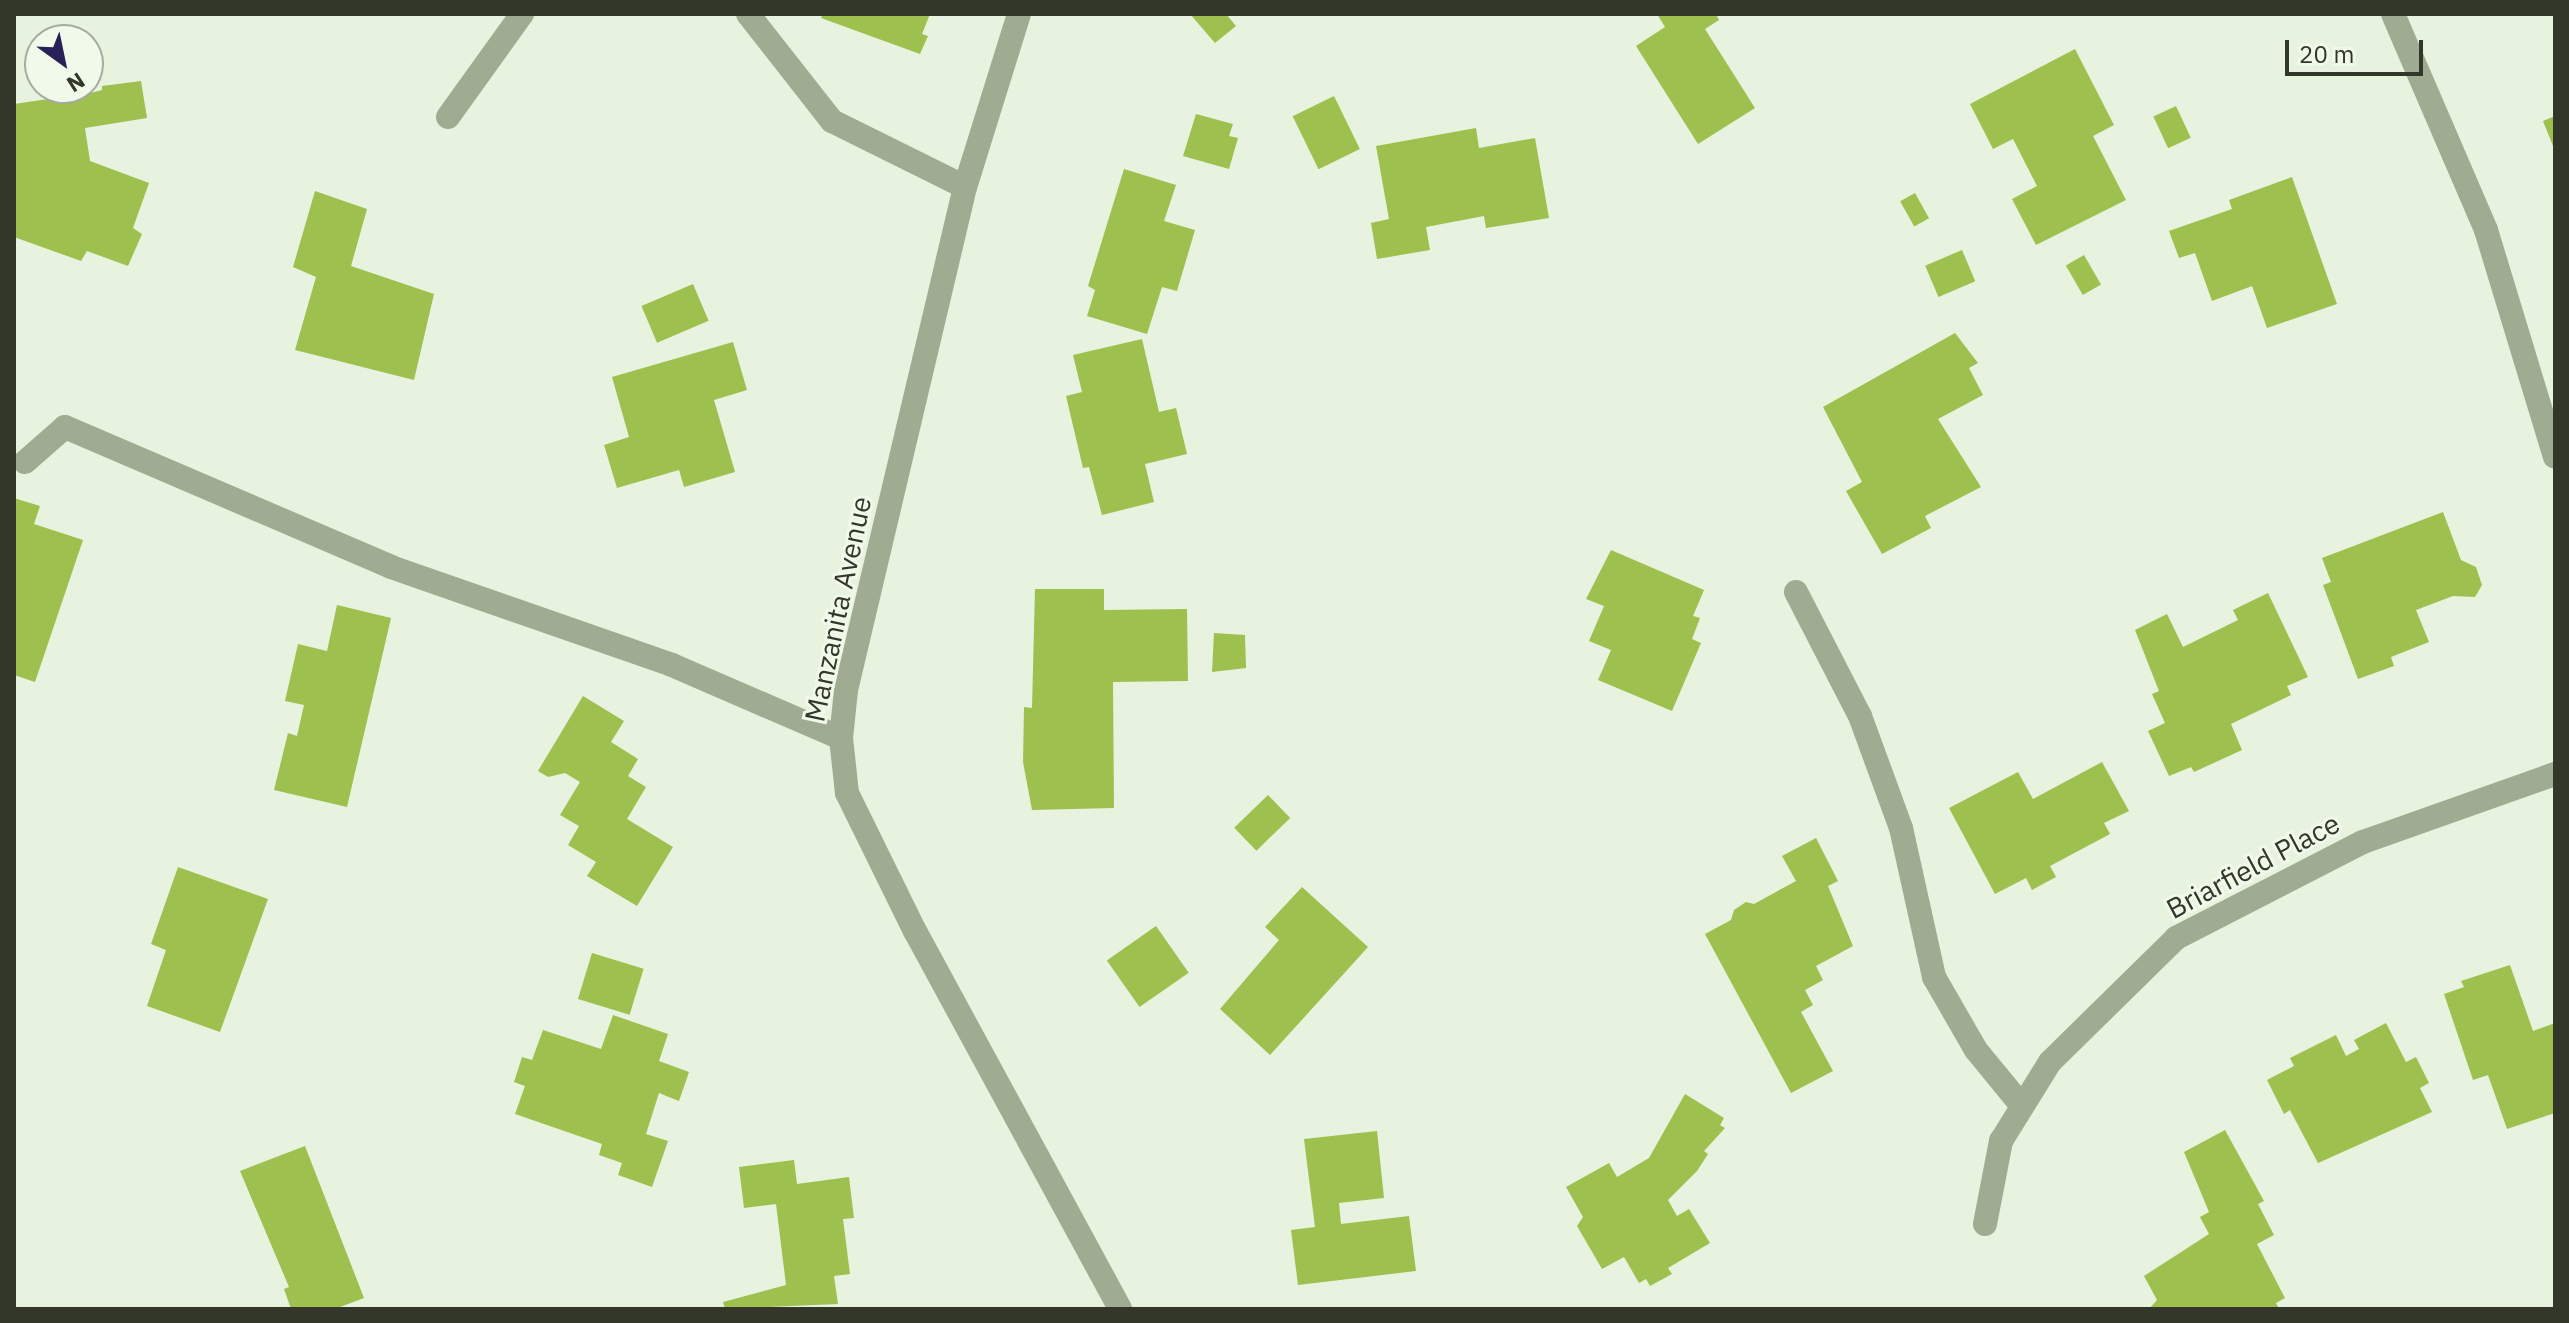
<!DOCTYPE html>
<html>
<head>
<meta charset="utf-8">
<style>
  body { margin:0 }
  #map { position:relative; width:2569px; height:1323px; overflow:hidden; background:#e7f2df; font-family:"IBM Plex Sans",sans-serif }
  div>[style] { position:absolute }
  .building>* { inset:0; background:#9ec04e; transform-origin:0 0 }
  .lane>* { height:24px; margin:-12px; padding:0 12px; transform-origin:12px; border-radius:12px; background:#9fac91 }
  .street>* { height:24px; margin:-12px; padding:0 12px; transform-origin:12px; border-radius:12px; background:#9fac91 }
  span { translate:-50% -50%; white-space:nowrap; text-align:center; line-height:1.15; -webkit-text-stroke:6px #f1f9eb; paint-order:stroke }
  .street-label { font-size:28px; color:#32372a }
  .frame { position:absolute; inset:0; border:16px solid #32372a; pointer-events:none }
  .north { position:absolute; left:24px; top:24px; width:80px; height:80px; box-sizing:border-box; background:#f1f9eb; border:2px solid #a5ab9e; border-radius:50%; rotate:147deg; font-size:22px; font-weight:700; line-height:32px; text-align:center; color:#32372a }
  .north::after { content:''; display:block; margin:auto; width:28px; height:36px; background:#272157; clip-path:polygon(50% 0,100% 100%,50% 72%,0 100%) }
  .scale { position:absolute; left:2285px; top:40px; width:138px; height:36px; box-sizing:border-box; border:4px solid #32372a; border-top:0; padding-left:10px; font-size:24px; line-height:28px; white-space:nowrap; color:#32372a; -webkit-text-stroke:6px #f1f9eb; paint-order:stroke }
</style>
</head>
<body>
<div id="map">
  <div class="building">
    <div style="clip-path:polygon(823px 14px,930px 14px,922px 34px,928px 36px,920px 54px,821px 18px)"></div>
    <div style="clip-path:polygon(1190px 14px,1226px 14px,1236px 26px,1215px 43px)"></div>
    <div style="clip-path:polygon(1657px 14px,1716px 14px,1719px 20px,1705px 29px,1755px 108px,1698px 144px,1636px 46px,1665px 27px)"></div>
    <div style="clip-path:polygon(2075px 49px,2114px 125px,2093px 136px,2126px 200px,2036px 245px,2012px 199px,2037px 186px,2013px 139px,1993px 149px,1970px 104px)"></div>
    <div style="clip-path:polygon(141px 81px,147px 118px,85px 128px,90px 161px,149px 183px,133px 228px,142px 234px,128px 266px,87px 251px,81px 261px,14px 237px,14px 104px,48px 99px,50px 92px,80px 90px,83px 95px,102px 90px,102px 86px)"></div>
    <div style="left:1334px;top:96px;width:59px;height:46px;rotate:64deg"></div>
    <div style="left:2176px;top:106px;width:35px;height:25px;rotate:65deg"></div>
    <div style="clip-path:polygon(1196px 114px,1233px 124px,1229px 136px,1238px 138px,1229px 169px,1183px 156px)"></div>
    <div style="clip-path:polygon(2555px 116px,2555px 151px,2543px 121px)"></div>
    <div style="clip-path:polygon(1476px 128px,1479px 148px,1535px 138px,1549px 218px,1486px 228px,1484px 216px,1426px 227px,1430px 250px,1377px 259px,1371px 223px,1389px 219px,1376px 146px)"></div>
    <div style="clip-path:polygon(1124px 169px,1176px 185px,1164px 221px,1195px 230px,1177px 291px,1162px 287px,1147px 334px,1087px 316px,1095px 290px,1088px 286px)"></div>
    <div style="clip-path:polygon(2292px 177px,2337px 304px,2267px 328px,2252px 286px,2212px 301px,2195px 253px,2179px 258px,2169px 231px,2232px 209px,2229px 200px)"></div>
    <div style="clip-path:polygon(315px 191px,367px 209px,351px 266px,434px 294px,414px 380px,295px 350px,316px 277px,293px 267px)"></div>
    <div style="left:1915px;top:193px;width:29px;height:17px;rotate:61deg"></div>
    <div style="left:1962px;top:250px;width:34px;height:40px;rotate:67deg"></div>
    <div style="left:2084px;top:255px;width:34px;height:21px;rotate:60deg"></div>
    <div style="left:693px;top:284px;width:40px;height:56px;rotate:67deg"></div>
    <div style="clip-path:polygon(1955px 333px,1978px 363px,1969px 368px,1983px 395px,1938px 419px,1981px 487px,1925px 516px,1931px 528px,1882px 554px,1846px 491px,1862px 482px,1823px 407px)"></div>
    <div style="clip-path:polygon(1142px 339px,1159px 412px,1176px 408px,1187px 454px,1145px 464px,1154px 502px,1102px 515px,1089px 467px,1083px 468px,1066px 396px,1082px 392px,1073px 355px)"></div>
    <div style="clip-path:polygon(733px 342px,747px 390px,714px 400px,735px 472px,684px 487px,679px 470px,617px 488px,604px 445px,629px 437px,612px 377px)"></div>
    <div style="clip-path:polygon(14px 498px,40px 506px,34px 524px,83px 540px,35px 682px,14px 675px)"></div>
    <div style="clip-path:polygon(2443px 512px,2461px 560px,2476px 567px,2482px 585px,2475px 597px,2453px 596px,2416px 610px,2429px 642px,2391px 657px,2394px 666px,2358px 679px,2323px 585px,2331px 582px,2322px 558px)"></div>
    <div style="clip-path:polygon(1611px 550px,1704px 590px,1693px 616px,1700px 618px,1692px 639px,1701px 643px,1672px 711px,1598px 680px,1611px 650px,1589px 641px,1604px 606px,1586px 599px)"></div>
    <div style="clip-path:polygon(1035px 589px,1104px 589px,1104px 610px,1187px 609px,1188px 681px,1113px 682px,1114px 808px,1032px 810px,1023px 762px,1024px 707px,1032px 708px)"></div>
    <div style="clip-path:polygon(2268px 593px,2308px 677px,2287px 686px,2291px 695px,2231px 724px,2242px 750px,2194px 772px,2191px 767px,2169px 776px,2148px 731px,2165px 723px,2152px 694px,2159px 691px,2135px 630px,2167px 614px,2183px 647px,2238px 620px,2233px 610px)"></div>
    <div style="clip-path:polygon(337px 605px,391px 618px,347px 807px,274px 790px,288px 733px,297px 736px,304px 705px,285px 701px,298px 644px,327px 651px)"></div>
    <div style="clip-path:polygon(1214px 633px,1245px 635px,1246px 668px,1212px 672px)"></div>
    <div style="clip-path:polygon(583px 696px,624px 721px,611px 742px,638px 759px,628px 776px,646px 787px,627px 819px,673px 847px,637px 906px,587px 876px,596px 862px,568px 845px,579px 826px,560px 815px,580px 782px,565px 773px,548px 777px,538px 771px)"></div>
    <div style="clip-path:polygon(2102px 762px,2129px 811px,2104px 823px,2110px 834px,2050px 866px,2056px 877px,2032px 890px,2026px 878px,1995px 894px,1949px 808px,2018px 772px,2033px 799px)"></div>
    <div style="left:1268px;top:795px;width:32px;height:47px;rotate:46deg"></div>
    <div style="clip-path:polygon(1816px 838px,1838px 881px,1828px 886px,1853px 946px,1816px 966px,1823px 980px,1805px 990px,1813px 1005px,1801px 1012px,1833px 1071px,1791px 1093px,1705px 934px,1731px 920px,1734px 910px,1746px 902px,1754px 904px,1796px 881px,1782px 856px)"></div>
    <div style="clip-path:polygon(178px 867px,268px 899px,220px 1032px,147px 1006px,166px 950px,151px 944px)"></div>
    <div style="clip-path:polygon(1302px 887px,1368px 947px,1270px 1055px,1220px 1009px,1279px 940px,1265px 927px)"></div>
    <div style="left:1156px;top:926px;width:57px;height:60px;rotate:55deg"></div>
    <div style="left:592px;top:953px;width:54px;height:48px;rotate:17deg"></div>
    <div style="clip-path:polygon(2510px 965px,2533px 1031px,2555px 1023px,2555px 1113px,2507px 1129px,2488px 1075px,2473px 1080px,2444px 994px,2464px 987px,2461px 981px)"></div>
    <div style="clip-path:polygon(613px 1015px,668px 1034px,659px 1061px,689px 1072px,679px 1101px,659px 1093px,646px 1134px,668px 1141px,652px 1187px,618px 1175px,622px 1163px,599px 1155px,602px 1144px,515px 1114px,525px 1086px,514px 1082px,522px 1057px,532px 1060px,543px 1030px,601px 1049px)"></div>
    <div style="clip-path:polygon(2386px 1023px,2406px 1062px,2416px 1057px,2429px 1083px,2420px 1088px,2432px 1112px,2318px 1163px,2290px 1110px,2284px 1114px,2267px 1080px,2294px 1066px,2290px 1058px,2336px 1035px,2346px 1056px,2359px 1049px,2354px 1040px)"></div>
    <div style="clip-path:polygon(1685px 1094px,1724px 1118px,1720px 1125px,1725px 1128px,1704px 1151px,1708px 1154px,1697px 1171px,1668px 1200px,1677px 1216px,1689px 1209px,1710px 1243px,1668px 1268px,1672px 1274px,1650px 1286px,1646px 1279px,1639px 1283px,1624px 1257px,1602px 1269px,1577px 1226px,1583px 1217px,1566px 1187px,1609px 1163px,1617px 1177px,1649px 1158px)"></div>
    <div style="clip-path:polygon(2225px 1130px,2264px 1201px,2258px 1204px,2274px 1235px,2257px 1244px,2285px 1298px,2276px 1303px,2279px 1309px,2149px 1309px,2157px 1300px,2144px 1276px,2209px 1234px,2200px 1217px,2209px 1212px,2184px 1152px)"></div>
    <div style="clip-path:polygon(1377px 1131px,1384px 1198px,1339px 1203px,1341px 1224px,1409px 1216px,1416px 1271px,1298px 1285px,1291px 1230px,1315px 1227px,1304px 1139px)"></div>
    <div style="clip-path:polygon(305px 1146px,364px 1298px,335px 1309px,291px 1309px,284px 1289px,289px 1287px,240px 1171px)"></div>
    <div style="clip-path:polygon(794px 1160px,797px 1184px,849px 1177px,854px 1218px,843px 1219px,850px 1274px,834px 1276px,838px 1304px,725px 1309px,723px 1302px,786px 1285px,776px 1204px,744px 1208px,739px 1167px)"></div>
  </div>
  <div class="lane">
    <div style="left:748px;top:14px;width:136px;rotate:51.9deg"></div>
    <div style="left:832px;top:121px;width:148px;rotate:26.4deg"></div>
    <div style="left:448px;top:117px;width:127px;rotate:-54.3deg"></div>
    <div style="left:25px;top:462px;width:53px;rotate:-41.2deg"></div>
    <div style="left:65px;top:427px;width:355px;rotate:23.2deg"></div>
    <div style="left:391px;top:567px;width:298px;rotate:19.2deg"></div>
    <div style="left:672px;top:665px;width:184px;rotate:23.4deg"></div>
    <div style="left:1796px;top:592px;width:140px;rotate:62.7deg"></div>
    <div style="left:1860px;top:716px;width:119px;rotate:69.9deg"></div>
    <div style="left:1901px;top:828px;width:153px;rotate:77.5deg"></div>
    <div style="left:1934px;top:977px;width:84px;rotate:60.1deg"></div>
    <div style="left:1976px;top:1050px;width:72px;rotate:50.6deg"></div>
  </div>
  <div class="street">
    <div style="left:1019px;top:14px;width:181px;rotate:107.3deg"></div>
    <div style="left:965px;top:187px;width:517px;rotate:103.31deg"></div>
    <div style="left:846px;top:690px;width:48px;rotate:95.9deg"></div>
    <div style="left:841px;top:738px;width:55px;rotate:83.8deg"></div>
    <div style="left:847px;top:793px;width:154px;rotate:63.8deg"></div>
    <div style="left:915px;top:931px;width:430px;rotate:61.5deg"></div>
    <div style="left:2393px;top:14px;width:235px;rotate:66.7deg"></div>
    <div style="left:2486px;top:230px;width:237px;rotate:73.1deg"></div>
    <div style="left:1985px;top:1224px;width:85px;rotate:-79.1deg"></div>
    <div style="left:2001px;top:1141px;width:93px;rotate:-58.2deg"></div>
    <div style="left:2050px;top:1062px;width:177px;rotate:-44.5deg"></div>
    <div style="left:2176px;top:938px;width:210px;rotate:-27.2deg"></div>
    <div style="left:2363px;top:842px;width:204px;rotate:-19.5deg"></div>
  </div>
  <div class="street-label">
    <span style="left:838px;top:609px;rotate:-78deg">Manzanita Avenue</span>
    <span style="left:2253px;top:866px;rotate:-28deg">Briarfield Place</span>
  </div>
  <div class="frame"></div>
  <div class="north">N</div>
  <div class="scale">20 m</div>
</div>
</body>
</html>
